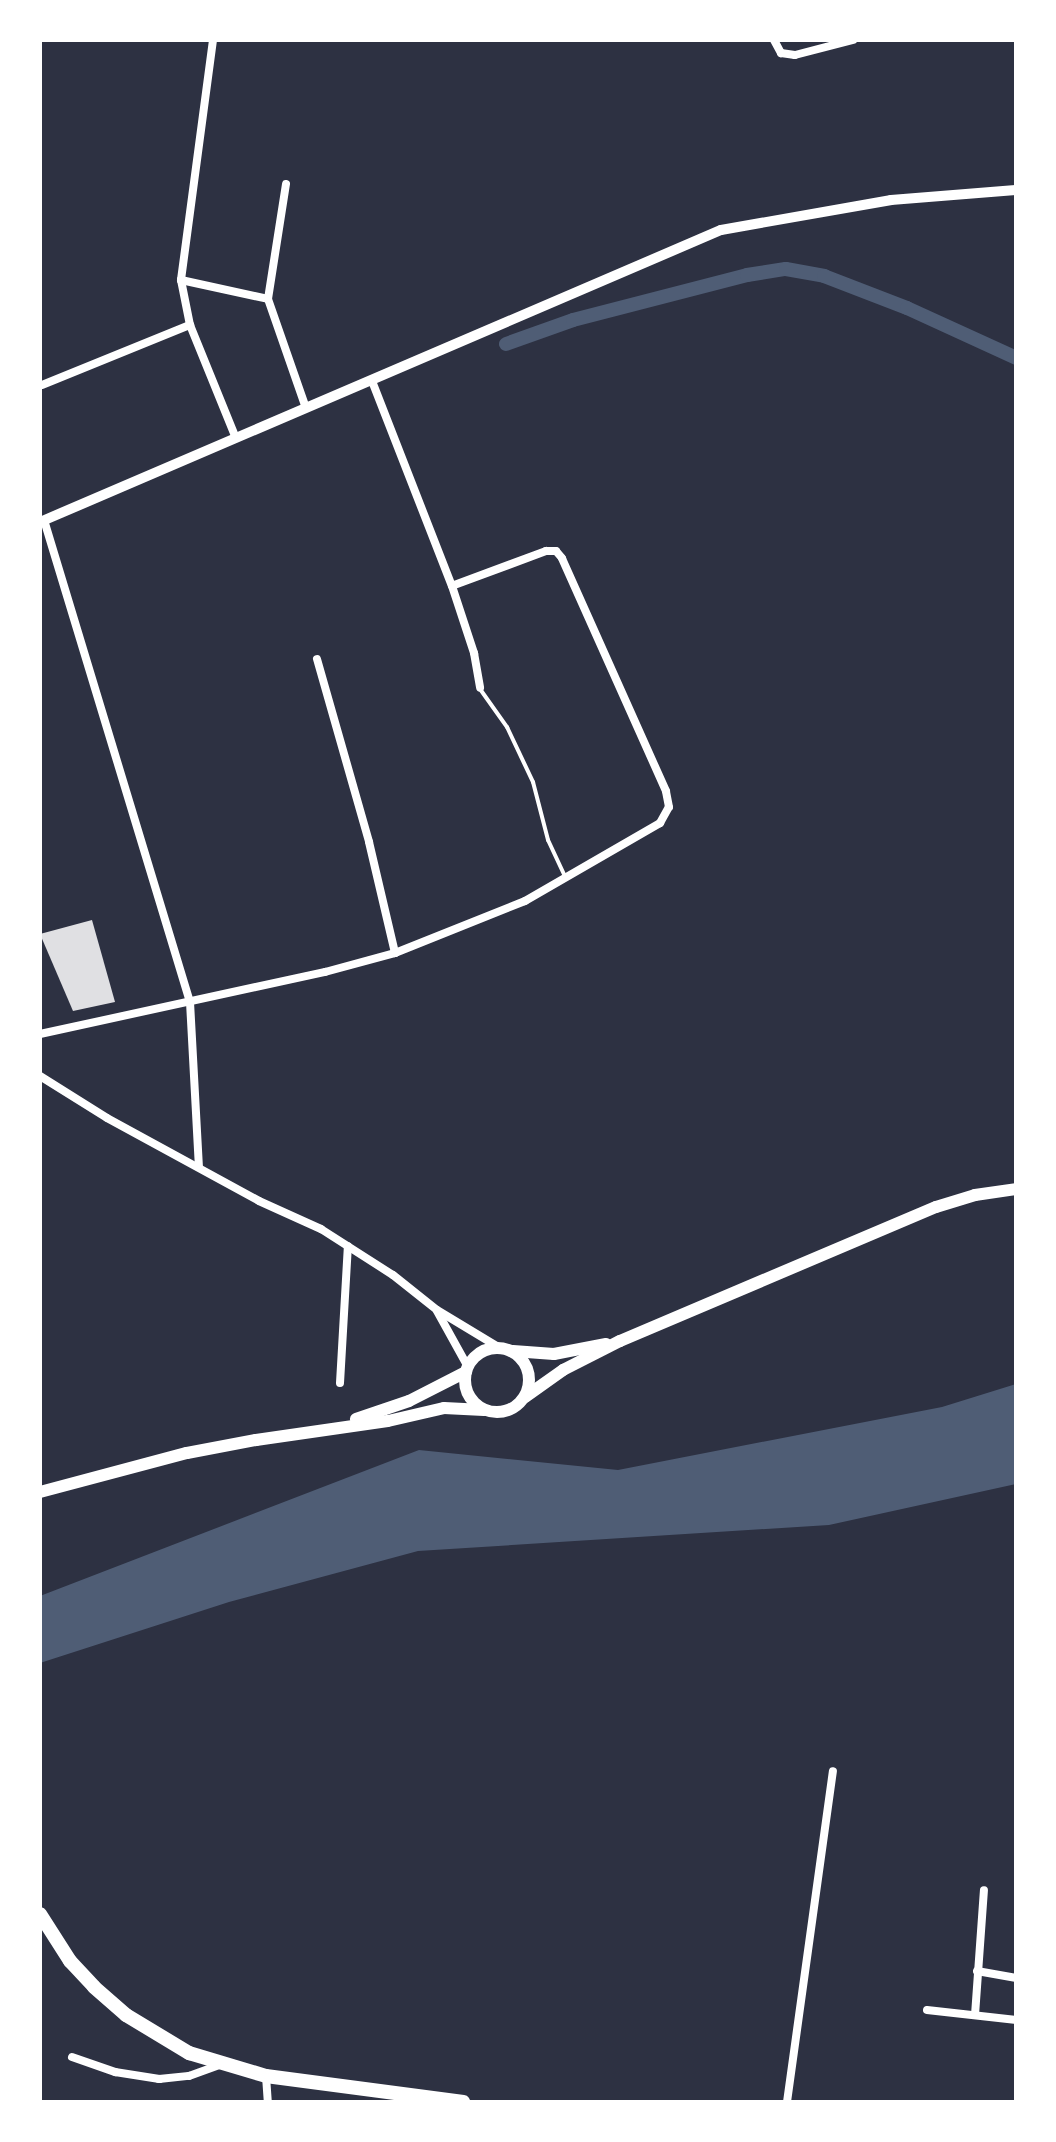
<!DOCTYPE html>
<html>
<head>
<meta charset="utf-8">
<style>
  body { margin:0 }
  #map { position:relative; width:1056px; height:2142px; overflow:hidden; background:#2d3142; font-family:Literata,serif }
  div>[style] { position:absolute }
  .water>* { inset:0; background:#4f5d75 }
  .canal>* { height:14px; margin:-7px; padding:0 7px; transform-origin:7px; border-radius:7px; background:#4f5d75 }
  .building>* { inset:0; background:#e0e0e3 }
  .service>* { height:4px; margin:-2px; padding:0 2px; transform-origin:2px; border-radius:2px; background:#fff }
  .minor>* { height:8px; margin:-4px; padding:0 4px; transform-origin:4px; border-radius:4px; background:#fff }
  .tertiary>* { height:10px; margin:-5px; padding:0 5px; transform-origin:5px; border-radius:5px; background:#fff }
  .secondary>* { height:12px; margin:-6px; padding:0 6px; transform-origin:6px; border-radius:6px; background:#fff }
  .secondary>.ring { margin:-6px; padding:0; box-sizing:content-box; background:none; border:12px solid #fff; border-radius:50% }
  .primary>* { height:14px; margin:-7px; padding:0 7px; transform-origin:7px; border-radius:7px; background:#fff }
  span { translate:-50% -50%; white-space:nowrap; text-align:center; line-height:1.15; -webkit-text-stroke:6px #fff; paint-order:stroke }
  .frame { position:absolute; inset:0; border:42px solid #fff; pointer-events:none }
</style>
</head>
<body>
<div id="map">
  <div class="water">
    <div style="clip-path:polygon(1016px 1384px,1016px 1484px,829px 1525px,418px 1551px,229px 1602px,40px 1663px,40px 1596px,419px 1450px,618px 1470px,942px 1407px)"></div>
  </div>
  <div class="canal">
    <div style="left:506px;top:344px;width:71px;rotate:-19.7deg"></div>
    <div style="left:573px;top:320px;width:180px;rotate:-14.5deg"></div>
    <div style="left:747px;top:275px;width:39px;rotate:-9deg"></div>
    <div style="left:786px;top:269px;width:39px;rotate:10deg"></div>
    <div style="left:824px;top:276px;width:89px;rotate:21.1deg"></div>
    <div style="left:907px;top:308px;width:120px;rotate:24.6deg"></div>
  </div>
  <div class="building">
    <div style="clip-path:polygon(92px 920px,115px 1002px,73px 1011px,40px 934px)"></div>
  </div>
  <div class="service">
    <div style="left:480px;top:689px;width:47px;rotate:54.6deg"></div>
    <div style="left:507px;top:727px;width:61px;rotate:64.7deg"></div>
    <div style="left:533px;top:782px;width:60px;rotate:75.5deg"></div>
    <div style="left:548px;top:840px;width:40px;rotate:65deg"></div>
  </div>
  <div class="minor">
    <div style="left:213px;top:40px;width:242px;rotate:97.6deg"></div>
    <div style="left:181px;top:280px;width:46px;rotate:78.7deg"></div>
    <div style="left:190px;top:325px;width:120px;rotate:67.9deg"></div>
    <div style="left:774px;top:40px;width:15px;rotate:62deg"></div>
    <div style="left:781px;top:53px;width:14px;rotate:8deg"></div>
    <div style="left:795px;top:55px;width:60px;rotate:-14.5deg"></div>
    <div style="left:286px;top:184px;width:116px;rotate:98.9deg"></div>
    <div style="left:268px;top:299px;width:115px;rotate:70.8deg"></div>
    <div style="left:181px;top:280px;width:89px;rotate:12.3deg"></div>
    <div style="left:372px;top:381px;width:220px;rotate:68.7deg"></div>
    <div style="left:452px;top:586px;width:71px;rotate:71.8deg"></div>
    <div style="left:474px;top:653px;width:35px;rotate:80deg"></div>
    <div style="left:42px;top:385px;width:160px;rotate:-22.1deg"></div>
    <div style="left:44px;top:520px;width:504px;rotate:73.15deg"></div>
    <div style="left:190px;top:1002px;width:164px;rotate:86.9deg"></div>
    <div style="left:317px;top:659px;width:190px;rotate:74.1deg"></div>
    <div style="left:369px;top:842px;width:114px;rotate:76.8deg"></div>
    <div style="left:40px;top:1034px;width:292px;rotate:-12.3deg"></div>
    <div style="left:325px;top:972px;width:73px;rotate:-15.2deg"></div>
    <div style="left:395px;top:953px;width:140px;rotate:-21.8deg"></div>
    <div style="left:525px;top:901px;width:156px;rotate:-30deg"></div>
    <div style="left:660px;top:823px;width:18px;rotate:-61deg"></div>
    <div style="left:669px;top:807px;width:16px;rotate:-101deg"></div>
    <div style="left:666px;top:791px;width:255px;rotate:-114.1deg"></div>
    <div style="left:562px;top:558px;width:9px;rotate:-131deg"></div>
    <div style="left:556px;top:551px;width:10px;rotate:180deg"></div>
    <div style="left:546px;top:551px;width:100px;rotate:159.6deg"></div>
    <div style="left:40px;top:1076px;width:79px;rotate:32.1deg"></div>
    <div style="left:107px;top:1118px;width:173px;rotate:28.6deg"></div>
    <div style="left:259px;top:1201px;width:68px;rotate:24.3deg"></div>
    <div style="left:321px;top:1229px;width:85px;rotate:32.6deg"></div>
    <div style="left:393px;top:1275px;width:56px;rotate:38.5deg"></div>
    <div style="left:437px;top:1310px;width:74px;rotate:31.1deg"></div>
    <div style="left:437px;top:1311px;width:64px;rotate:61deg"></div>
    <div style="left:340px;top:1383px;width:137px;rotate:-86.7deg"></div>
    <div style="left:977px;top:1971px;width:40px;rotate:10deg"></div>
    <div style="left:927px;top:2010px;width:90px;rotate:6.4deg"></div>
    <div style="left:975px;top:2015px;width:125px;rotate:-85.9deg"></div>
    <div style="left:72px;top:2057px;width:46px;rotate:19.2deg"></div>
    <div style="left:115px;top:2072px;width:45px;rotate:9deg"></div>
    <div style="left:159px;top:2079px;width:30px;rotate:-6deg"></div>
    <div style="left:189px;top:2076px;width:33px;rotate:-20deg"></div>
    <div style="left:266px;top:2076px;width:26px;rotate:86deg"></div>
    <div style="left:787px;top:2102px;width:334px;rotate:-82.1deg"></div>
  </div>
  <div class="tertiary">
    <div style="left:40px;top:522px;width:741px;rotate:-23.21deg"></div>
    <div style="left:721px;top:230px;width:173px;rotate:-10deg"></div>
    <div style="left:891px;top:200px;width:125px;rotate:-4.6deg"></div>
  </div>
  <div class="secondary">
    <div class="ring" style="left:465px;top:1348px;width:52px;height:52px"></div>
    <div style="left:513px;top:1351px;width:41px;rotate:4.2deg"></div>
    <div style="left:554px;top:1354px;width:53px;rotate:-10.9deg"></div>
    <div style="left:525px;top:1397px;width:47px;rotate:-35.4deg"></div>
    <div style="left:563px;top:1370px;width:64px;rotate:-27deg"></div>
    <div style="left:620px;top:1341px;width:343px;rotate:-23deg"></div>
    <div style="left:936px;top:1207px;width:41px;rotate:-17.1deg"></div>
    <div style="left:975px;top:1195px;width:41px;rotate:-8.3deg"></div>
    <div style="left:356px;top:1419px;width:56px;rotate:-18.8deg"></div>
    <div style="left:409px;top:1401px;width:64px;rotate:-27deg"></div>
    <div style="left:40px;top:1492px;width:152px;rotate:-14.9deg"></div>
    <div style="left:187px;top:1453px;width:70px;rotate:-10.7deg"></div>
    <div style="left:256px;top:1440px;width:133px;rotate:-8.2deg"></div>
    <div style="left:388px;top:1421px;width:57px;rotate:-13.1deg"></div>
    <div style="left:444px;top:1408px;width:40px;rotate:2.9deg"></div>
  </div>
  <div class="primary">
    <div style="left:40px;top:1914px;width:56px;rotate:57.4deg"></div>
    <div style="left:70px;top:1961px;width:35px;rotate:47deg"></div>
    <div style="left:94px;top:1987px;width:43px;rotate:41.2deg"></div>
    <div style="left:126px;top:2015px;width:74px;rotate:31.1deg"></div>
    <div style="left:189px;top:2053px;width:80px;rotate:16.6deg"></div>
    <div style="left:266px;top:2076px;width:199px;rotate:7.5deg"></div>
  </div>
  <div class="frame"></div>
</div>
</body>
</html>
